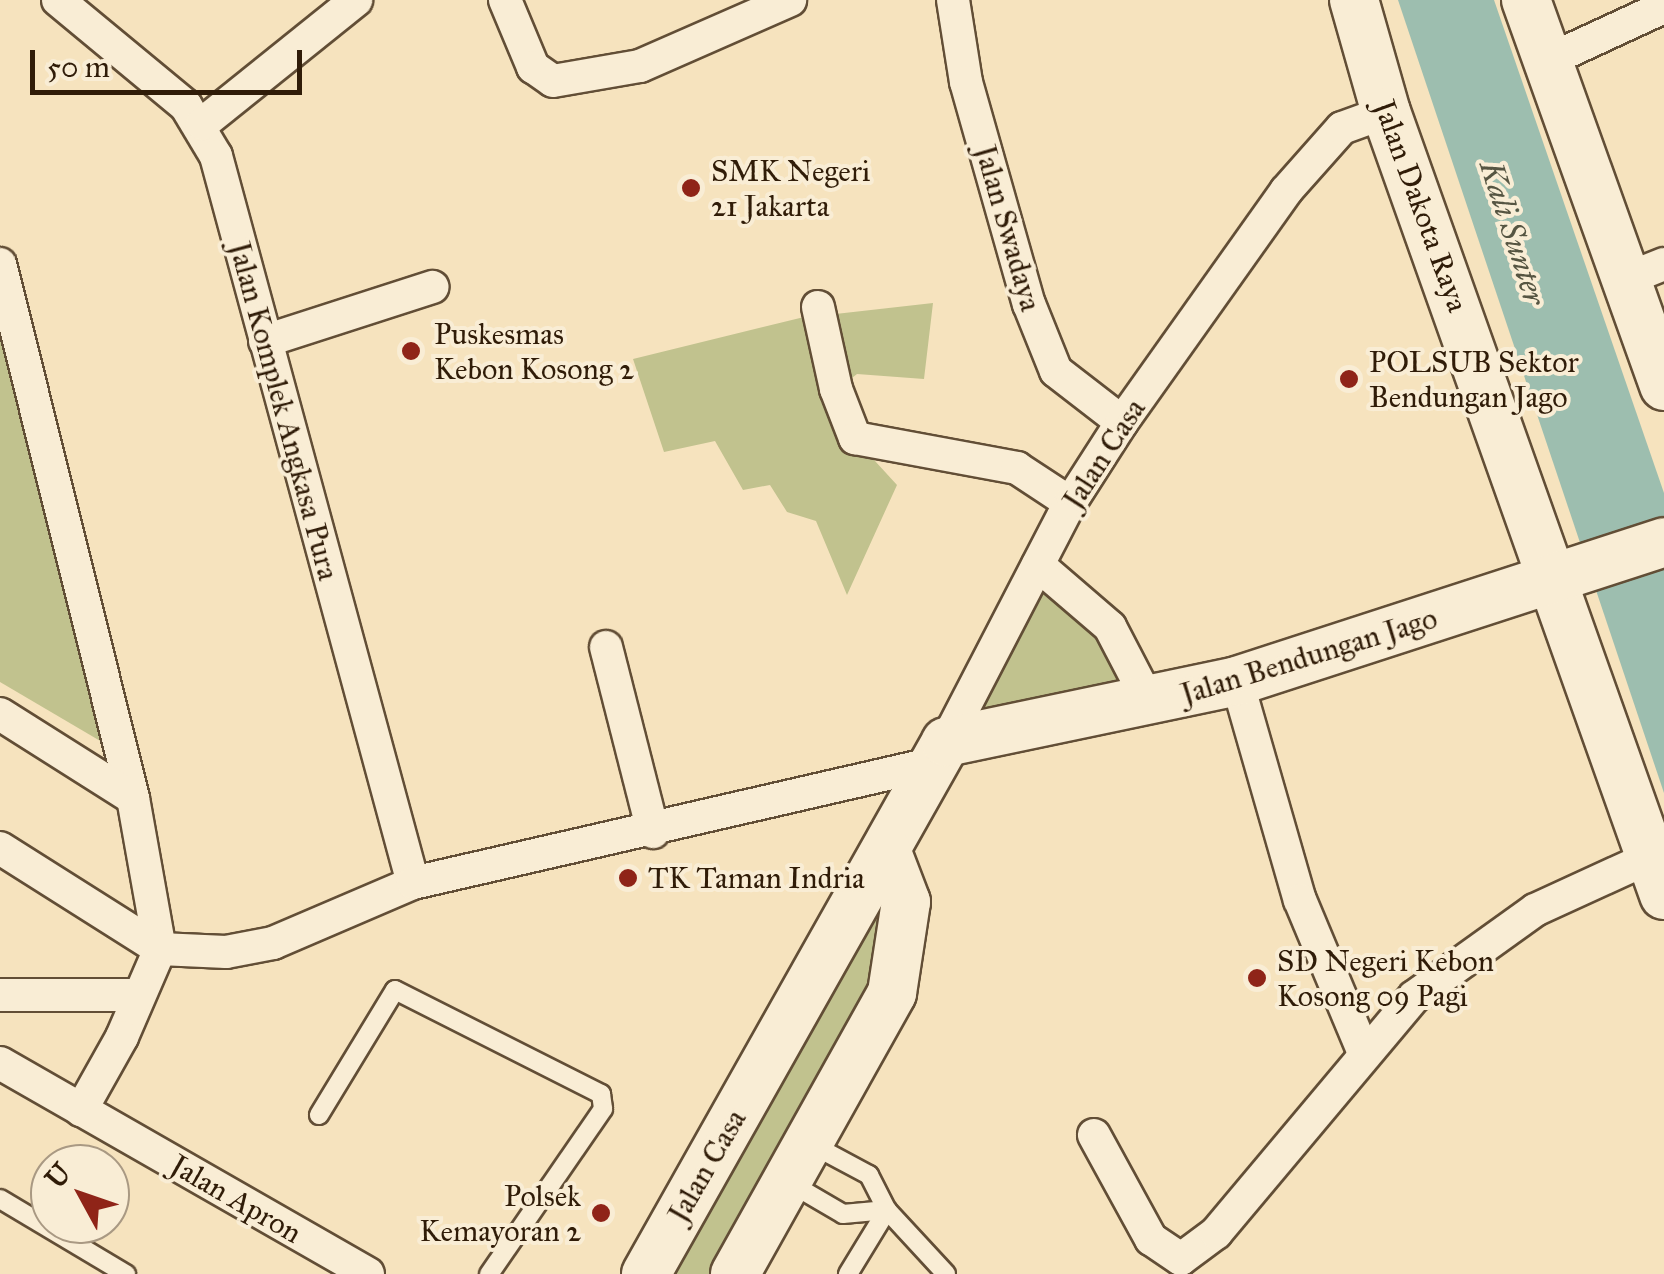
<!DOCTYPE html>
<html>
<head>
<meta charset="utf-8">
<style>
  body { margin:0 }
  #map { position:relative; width:1664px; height:1274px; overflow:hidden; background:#f6e3be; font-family:"IM FELL Great Primer",serif }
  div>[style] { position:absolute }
  .green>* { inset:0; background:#c1c28e }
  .water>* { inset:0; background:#9dbeaf }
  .roads { filter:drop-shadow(2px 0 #624e36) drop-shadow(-2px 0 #624e36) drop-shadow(0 2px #624e36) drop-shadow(0 -2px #624e36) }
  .lane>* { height:18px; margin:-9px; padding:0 9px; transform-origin:9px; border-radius:9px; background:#f9edd5 }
  .street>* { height:32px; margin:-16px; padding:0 16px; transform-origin:16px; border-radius:16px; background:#f9edd5 }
  .secondary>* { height:48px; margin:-24px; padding:0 24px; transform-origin:24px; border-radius:24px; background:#f9edd5 }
  .dots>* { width:28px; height:28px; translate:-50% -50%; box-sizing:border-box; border:5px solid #f9edd5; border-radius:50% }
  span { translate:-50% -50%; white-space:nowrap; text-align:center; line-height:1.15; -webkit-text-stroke:8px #f9edd5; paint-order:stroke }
  .poi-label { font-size:30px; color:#301c08 }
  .left { translate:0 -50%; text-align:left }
  .right { translate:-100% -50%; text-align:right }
  .street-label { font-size:30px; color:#301c08 }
  .water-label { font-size:32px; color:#565542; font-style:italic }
  .north { position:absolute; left:30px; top:1144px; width:100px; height:100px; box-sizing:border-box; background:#f9edd5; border:2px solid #a99983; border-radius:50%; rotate:310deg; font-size:28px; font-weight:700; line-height:40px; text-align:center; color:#301c08 }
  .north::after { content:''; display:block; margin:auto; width:35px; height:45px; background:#8f2418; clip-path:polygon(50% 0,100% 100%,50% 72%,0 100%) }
  .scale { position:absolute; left:30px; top:50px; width:272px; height:45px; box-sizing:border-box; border:5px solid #301c08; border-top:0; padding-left:12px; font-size:30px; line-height:35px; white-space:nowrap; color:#301c08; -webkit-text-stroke:8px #f9edd5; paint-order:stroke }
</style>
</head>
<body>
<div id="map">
  <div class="green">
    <div style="clip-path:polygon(933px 303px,924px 379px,857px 374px,821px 402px,897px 485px,847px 595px,816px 521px,787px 512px,770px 485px,743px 490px,715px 441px,664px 452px,633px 359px,800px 318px)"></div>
    <div style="clip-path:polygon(0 319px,102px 742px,0 682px)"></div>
    <div style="clip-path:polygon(1038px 565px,1110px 627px,1150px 704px,946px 742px)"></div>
    <div style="clip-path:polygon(886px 850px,903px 950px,731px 1274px,646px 1274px)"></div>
  </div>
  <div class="water">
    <div style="clip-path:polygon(1398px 0,1494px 0,1664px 493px,1664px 793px)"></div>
  </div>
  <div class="roads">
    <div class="lane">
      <div style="left:319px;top:1115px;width:146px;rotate:-58.7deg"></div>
      <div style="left:395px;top:990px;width:231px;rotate:26.8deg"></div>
      <div style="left:601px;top:1094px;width:15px;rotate:82deg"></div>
      <div style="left:603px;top:1109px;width:201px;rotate:124.6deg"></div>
      <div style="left:811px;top:1144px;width:66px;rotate:28.1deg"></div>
      <div style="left:869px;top:1175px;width:39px;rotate:63deg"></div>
      <div style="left:887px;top:1210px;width:87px;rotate:47.3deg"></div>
      <div style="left:790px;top:1183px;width:61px;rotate:30.3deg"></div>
      <div style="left:843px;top:1214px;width:44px;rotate:-5.2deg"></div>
      <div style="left:0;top:1199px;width:147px;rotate:30.8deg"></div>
      <div style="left:848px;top:1274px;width:75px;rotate:-58.6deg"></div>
    </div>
    <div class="street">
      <div style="left:58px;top:0;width:166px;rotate:39.6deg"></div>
      <div style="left:186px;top:106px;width:58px;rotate:59deg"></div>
      <div style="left:216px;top:156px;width:753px;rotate:74.84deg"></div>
      <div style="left:505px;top:0;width:73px;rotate:67.3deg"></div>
      <div style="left:533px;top:67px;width:24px;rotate:35deg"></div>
      <div style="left:553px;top:81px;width:88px;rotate:-9.8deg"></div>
      <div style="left:640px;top:66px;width:164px;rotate:-23.7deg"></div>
      <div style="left:953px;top:0;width:83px;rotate:81deg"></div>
      <div style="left:966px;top:82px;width:231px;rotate:74.2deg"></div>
      <div style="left:1029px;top:304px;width:72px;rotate:68.1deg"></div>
      <div style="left:1056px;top:371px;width:83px;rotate:37.7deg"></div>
      <div style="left:1547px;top:61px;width:129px;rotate:-24.8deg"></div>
      <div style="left:202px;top:124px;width:198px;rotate:-38.8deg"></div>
      <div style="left:0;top:264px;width:550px;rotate:76.01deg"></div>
      <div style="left:133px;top:798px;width:153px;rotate:79.9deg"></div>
      <div style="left:160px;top:949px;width:96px;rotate:113.4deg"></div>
      <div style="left:122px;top:1037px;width:84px;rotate:119.3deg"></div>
      <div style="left:1624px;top:280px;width:43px;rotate:-21.8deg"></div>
      <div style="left:818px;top:307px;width:84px;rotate:77.6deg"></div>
      <div style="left:836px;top:389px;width:53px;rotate:68.8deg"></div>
      <div style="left:855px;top:438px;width:165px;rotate:10.5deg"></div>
      <div style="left:1017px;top:468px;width:64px;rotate:33.4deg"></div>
      <div style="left:265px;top:341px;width:176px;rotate:-17.9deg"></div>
      <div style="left:1038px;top:565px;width:95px;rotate:40.7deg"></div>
      <div style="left:1110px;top:627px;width:87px;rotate:62.5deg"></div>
      <div style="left:606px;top:647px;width:191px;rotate:75.7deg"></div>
      <div style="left:1237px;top:681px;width:228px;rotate:74deg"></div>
      <div style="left:1300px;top:900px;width:166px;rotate:67.3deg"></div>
      <div style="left:0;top:714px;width:157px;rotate:32.3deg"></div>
      <div style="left:946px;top:742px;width:269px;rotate:-62.6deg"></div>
      <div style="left:1070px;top:503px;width:96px;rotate:-57.3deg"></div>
      <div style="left:1122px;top:422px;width:283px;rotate:-54.6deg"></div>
      <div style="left:1286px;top:191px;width:84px;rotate:-48.4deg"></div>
      <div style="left:1342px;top:128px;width:47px;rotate:-20deg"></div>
      <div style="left:0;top:848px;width:189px;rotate:32.3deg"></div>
      <div style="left:160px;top:949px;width:66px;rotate:2.6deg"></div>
      <div style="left:226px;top:952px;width:48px;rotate:-10.8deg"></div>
      <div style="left:273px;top:943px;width:152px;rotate:-23.2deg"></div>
      <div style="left:413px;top:883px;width:536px;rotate:-12.95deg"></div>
      <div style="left:0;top:995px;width:138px"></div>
      <div style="left:0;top:1063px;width:424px;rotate:29.8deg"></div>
      <div style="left:1094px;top:1135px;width:119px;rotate:61.3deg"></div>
      <div style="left:1151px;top:1239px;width:36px;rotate:34deg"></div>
      <div style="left:1181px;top:1259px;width:44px;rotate:-36.6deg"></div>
      <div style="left:1216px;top:1233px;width:308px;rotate:-50deg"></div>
      <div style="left:1414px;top:997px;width:149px;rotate:-35.7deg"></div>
      <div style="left:1535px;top:910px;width:128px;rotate:-24.6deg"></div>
    </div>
    <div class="secondary">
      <div style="left:1354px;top:0;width:116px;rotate:74.1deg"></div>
      <div style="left:1386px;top:112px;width:831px;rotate:70.45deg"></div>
      <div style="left:1526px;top:0;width:410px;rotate:70.3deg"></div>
      <div style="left:646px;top:1274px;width:611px;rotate:-60.58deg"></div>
      <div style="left:946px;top:742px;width:297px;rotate:-11.8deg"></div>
      <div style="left:1237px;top:681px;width:449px;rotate:-18deg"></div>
      <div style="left:735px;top:1274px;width:322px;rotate:-60.8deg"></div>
      <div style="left:892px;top:993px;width:92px;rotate:-81.3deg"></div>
      <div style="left:906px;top:902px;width:56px;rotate:-111deg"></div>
    </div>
  </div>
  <div class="dots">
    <div style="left:691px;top:188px;background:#8f2418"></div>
    <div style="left:411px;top:351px;background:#8f2418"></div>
    <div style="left:1349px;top:379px;background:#8f2418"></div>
    <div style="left:628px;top:878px;background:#8f2418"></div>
    <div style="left:1257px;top:978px;background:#8f2418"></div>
    <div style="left:601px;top:1213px;background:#8f2418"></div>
  </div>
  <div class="poi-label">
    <span class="left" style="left:711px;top:188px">SMK Negeri<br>21 Jakarta</span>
    <span class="left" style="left:434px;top:351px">Puskesmas<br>Kebon Kosong 2</span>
    <span class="left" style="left:1369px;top:379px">POLSUB Sektor<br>Bendungan Jago</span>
    <span class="left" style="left:648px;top:878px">TK Taman Indria</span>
    <span class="left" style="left:1277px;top:978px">SD Negeri Kebon<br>Kosong 09 Pagi</span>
    <span class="right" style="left:581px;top:1213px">Polsek<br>Kemayoran 2</span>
  </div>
  <div class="street-label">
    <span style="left:1421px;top:206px;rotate:70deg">Jalan Dakota Raya</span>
    <span style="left:1008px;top:228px;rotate:74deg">Jalan Swadaya</span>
    <span style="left:284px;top:411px;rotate:75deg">Jalan Komplek Angkasa Pura</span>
    <span style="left:1104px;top:454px;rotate:-57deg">Jalan Casa</span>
    <span style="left:1309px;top:656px;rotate:-17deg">Jalan Bendungan Jago</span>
    <span style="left:707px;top:1166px;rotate:-60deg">Jalan Casa</span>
    <span style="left:236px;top:1199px;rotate:30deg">Jalan Apron</span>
  </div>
  <div class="water-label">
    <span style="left:1512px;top:233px;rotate:72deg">Kali Sunter</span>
  </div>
  <div class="north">U</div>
  <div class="scale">50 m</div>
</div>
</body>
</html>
